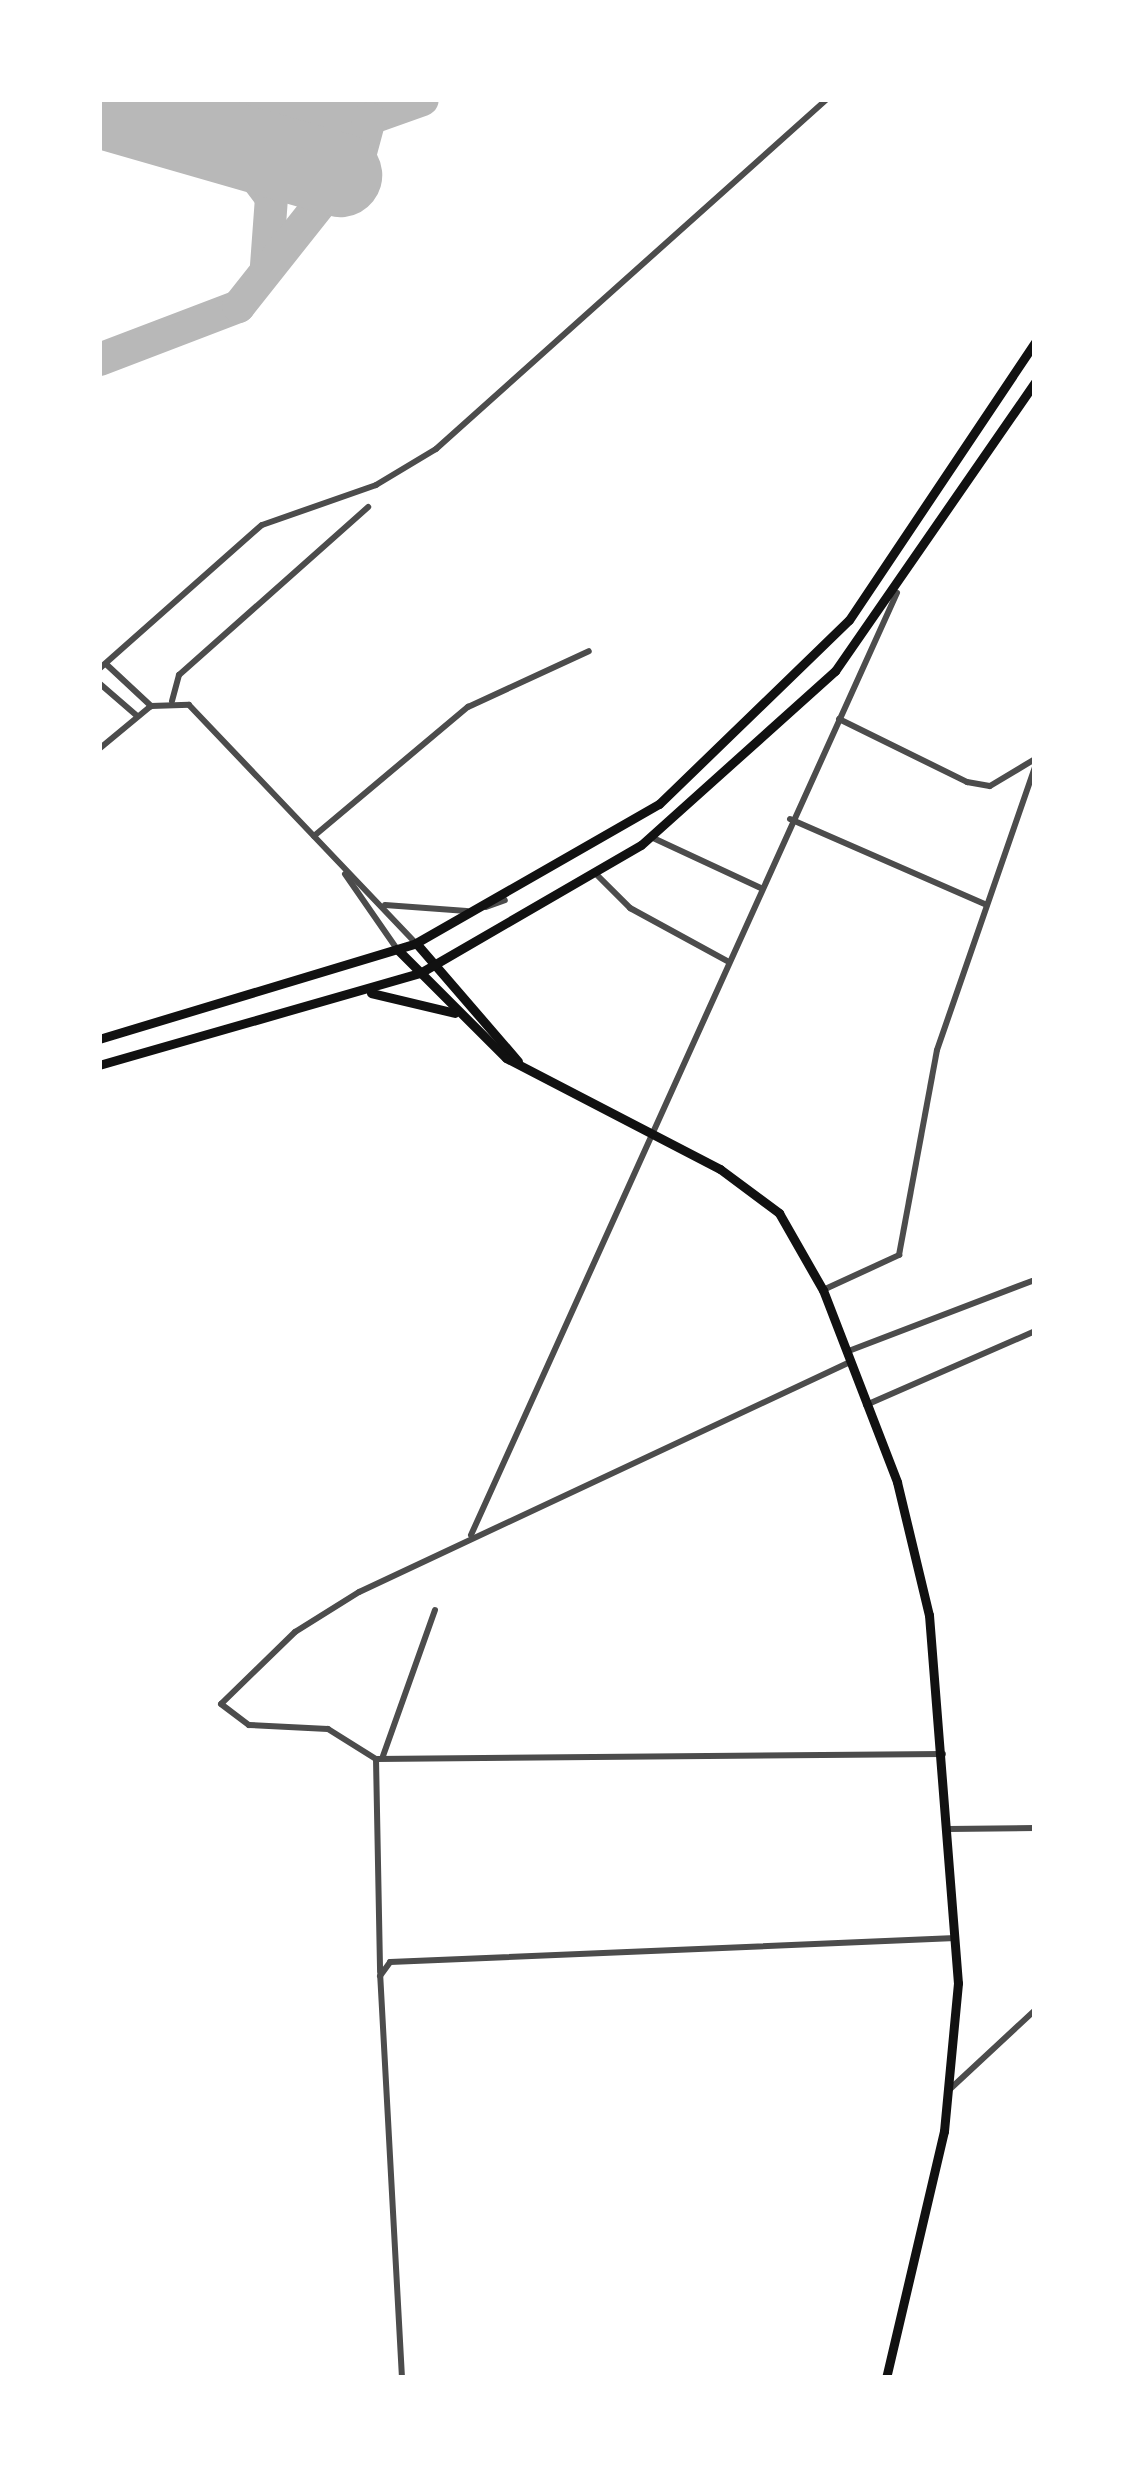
<!DOCTYPE html>
<html>
<head>
<meta charset="utf-8">
<style>
  body { margin:0 }
  #map { position:relative; width:1134px; height:2477px; overflow:hidden; background:#fff; font-family:"Open Sans",sans-serif }
  div>[style] { position:absolute }
  .taxiway>* { height:33px; margin:-16.5px; padding:0 16.5px; transform-origin:16.5px; border-radius:16.5px; background:#b8b8b8 }
  .runway>* { height:84px; margin:-42px; padding:0 42px; transform-origin:42px; border-radius:42px; background:#b8b8b8 }
  .minor>* { height:6px; margin:-3px; padding:0 3px; transform-origin:3px; border-radius:3px; background:#4c4c4c }
  .secondary>* { height:9px; margin:-4.5px; padding:0 4.5px; transform-origin:4.5px; border-radius:4.5px; background:#111 }
  .primary>* { height:9px; margin:-4.5px; padding:0 4.5px; transform-origin:4.5px; border-radius:4.5px; background:#111 }
  span { translate:-50% -50%; white-space:nowrap; text-align:center; line-height:1.15; -webkit-text-stroke:10px #fff; paint-order:stroke }
  .frame { position:absolute; inset:0; border:102px solid #fff; pointer-events:none }
</style>
</head>
<body>
<div id="map">
  <div class="taxiway">
    <div style="left:134px;top:116px;width:235px;rotate:0.5deg"></div>
    <div style="left:369px;top:118px;width:56px;rotate:-19.7deg"></div>
    <div style="left:230px;top:143px;width:68px;rotate:52.8deg"></div>
    <div style="left:271px;top:197px;width:68px;rotate:94.2deg"></div>
    <div style="left:99px;top:359px;width:149px;rotate:-20.9deg"></div>
    <div style="left:238px;top:306px;width:196px;rotate:-51.6deg"></div>
    <div style="left:360px;top:152px;width:35px;rotate:-75deg"></div>
  </div>
  <div class="runway">
    <div style="left:99px;top:106px;width:251px;rotate:16deg"></div>
  </div>
  <div class="minor">
    <div style="left:106px;top:664px;width:62px;rotate:43deg"></div>
    <div style="left:99px;top:669px;width:217px;rotate:-41.5deg"></div>
    <div style="left:262px;top:525px;width:121px;rotate:-19.3deg"></div>
    <div style="left:376px;top:485px;width:70px;rotate:-31deg"></div>
    <div style="left:436px;top:449px;width:525px;rotate:-41.83deg"></div>
    <div style="left:99px;top:683px;width:49px;rotate:40.9deg"></div>
    <div style="left:172px;top:701px;width:27px;rotate:-75deg"></div>
    <div style="left:179px;top:675px;width:253px;rotate:-41.6deg"></div>
    <div style="left:839px;top:719px;width:143px;rotate:26.2deg"></div>
    <div style="left:967px;top:782px;width:23px;rotate:10deg"></div>
    <div style="left:990px;top:786px;width:52px;rotate:-31deg"></div>
    <div style="left:99px;top:749px;width:67px;rotate:-39.6deg"></div>
    <div style="left:151px;top:706px;width:38px;rotate:-2deg"></div>
    <div style="left:189px;top:705px;width:329px;rotate:46.4deg"></div>
    <div style="left:790px;top:819px;width:213px;rotate:23.6deg"></div>
    <div style="left:314px;top:836px;width:201px;rotate:-40deg"></div>
    <div style="left:468px;top:707px;width:133px;rotate:-24.8deg"></div>
    <div style="left:651px;top:837px;width:121px;rotate:24.9deg"></div>
    <div style="left:345px;top:874px;width:91px;rotate:55.3deg"></div>
    <div style="left:597px;top:875px;width:47px;rotate:45deg"></div>
    <div style="left:630px;top:908px;width:113px;rotate:28.6deg"></div>
    <div style="left:385px;top:905px;width:82px;rotate:4.2deg"></div>
    <div style="left:486px;top:907px;width:20px;rotate:-20deg"></div>
    <div style="left:823px;top:1290px;width:84px;rotate:-24.7deg"></div>
    <div style="left:899px;top:1255px;width:208px;rotate:-79.5deg"></div>
    <div style="left:937px;top:1050px;width:299px;rotate:-70.9deg"></div>
    <div style="left:846px;top:1352px;width:202px;rotate:-20.9deg"></div>
    <div style="left:850px;top:1362px;width:542px;rotate:154.9deg"></div>
    <div style="left:359px;top:1592px;width:75px;rotate:148deg"></div>
    <div style="left:295px;top:1632px;width:103px;rotate:135.8deg"></div>
    <div style="left:221px;top:1704px;width:35px;rotate:37deg"></div>
    <div style="left:249px;top:1725px;width:79px;rotate:2.9deg"></div>
    <div style="left:328px;top:1729px;width:57px;rotate:32deg"></div>
    <div style="left:376px;top:1759px;width:567px;rotate:-0.51deg"></div>
    <div style="left:866px;top:1405px;width:184px;rotate:-23.6deg"></div>
    <div style="left:471px;top:1535px;width:1034px;rotate:-65.67deg"></div>
    <div style="left:383px;top:1756px;width:155px;rotate:-70.4deg"></div>
    <div style="left:376px;top:1759px;width:213px;rotate:88.9deg"></div>
    <div style="left:948px;top:1829px;width:87px;rotate:-0.7deg"></div>
    <div style="left:949px;top:2090px;width:117px;rotate:-42.9deg"></div>
    <div style="left:402px;top:2378px;width:403px;rotate:-93.1deg"></div>
    <div style="left:380px;top:1976px;width:17px;rotate:-54deg"></div>
    <div style="left:390px;top:1962px;width:566px;rotate:-2.43deg"></div>
  </div>
  <div class="secondary">
    <div style="left:416px;top:943px;width:156px;rotate:49.2deg"></div>
    <div style="left:397px;top:949px;width:154px;rotate:45deg"></div>
    <div style="left:506px;top:1058px;width:241px;rotate:27.4deg"></div>
    <div style="left:720px;top:1169px;width:74px;rotate:36.7deg"></div>
    <div style="left:779px;top:1213px;width:89px;rotate:60.3deg"></div>
    <div style="left:823px;top:1290px;width:206px;rotate:68.9deg"></div>
    <div style="left:897px;top:1482px;width:137px;rotate:76.5deg"></div>
    <div style="left:929px;top:1615px;width:369px;rotate:85.5deg"></div>
    <div style="left:958px;top:1983px;width:149px;rotate:95.4deg"></div>
    <div style="left:944px;top:2131px;width:254px;rotate:103.2deg"></div>
  </div>
  <div class="primary">
    <div style="left:371px;top:993px;width:86px;rotate:13.4deg"></div>
    <div style="left:99px;top:1039px;width:331px;rotate:-16.8deg"></div>
    <div style="left:416px;top:943px;width:280px;rotate:-29.8deg"></div>
    <div style="left:659px;top:804px;width:264px;rotate:-44.1deg"></div>
    <div style="left:849px;top:620px;width:334px;rotate:-56.2deg"></div>
    <div style="left:99px;top:1065px;width:334px;rotate:-16deg"></div>
    <div style="left:420px;top:973px;width:255px;rotate:-30.1deg"></div>
    <div style="left:641px;top:845px;width:261px;rotate:-41.9deg"></div>
    <div style="left:835px;top:671px;width:351px;rotate:-55.3deg"></div>
  </div>
  <div class="frame"></div>
</div>
</body>
</html>
